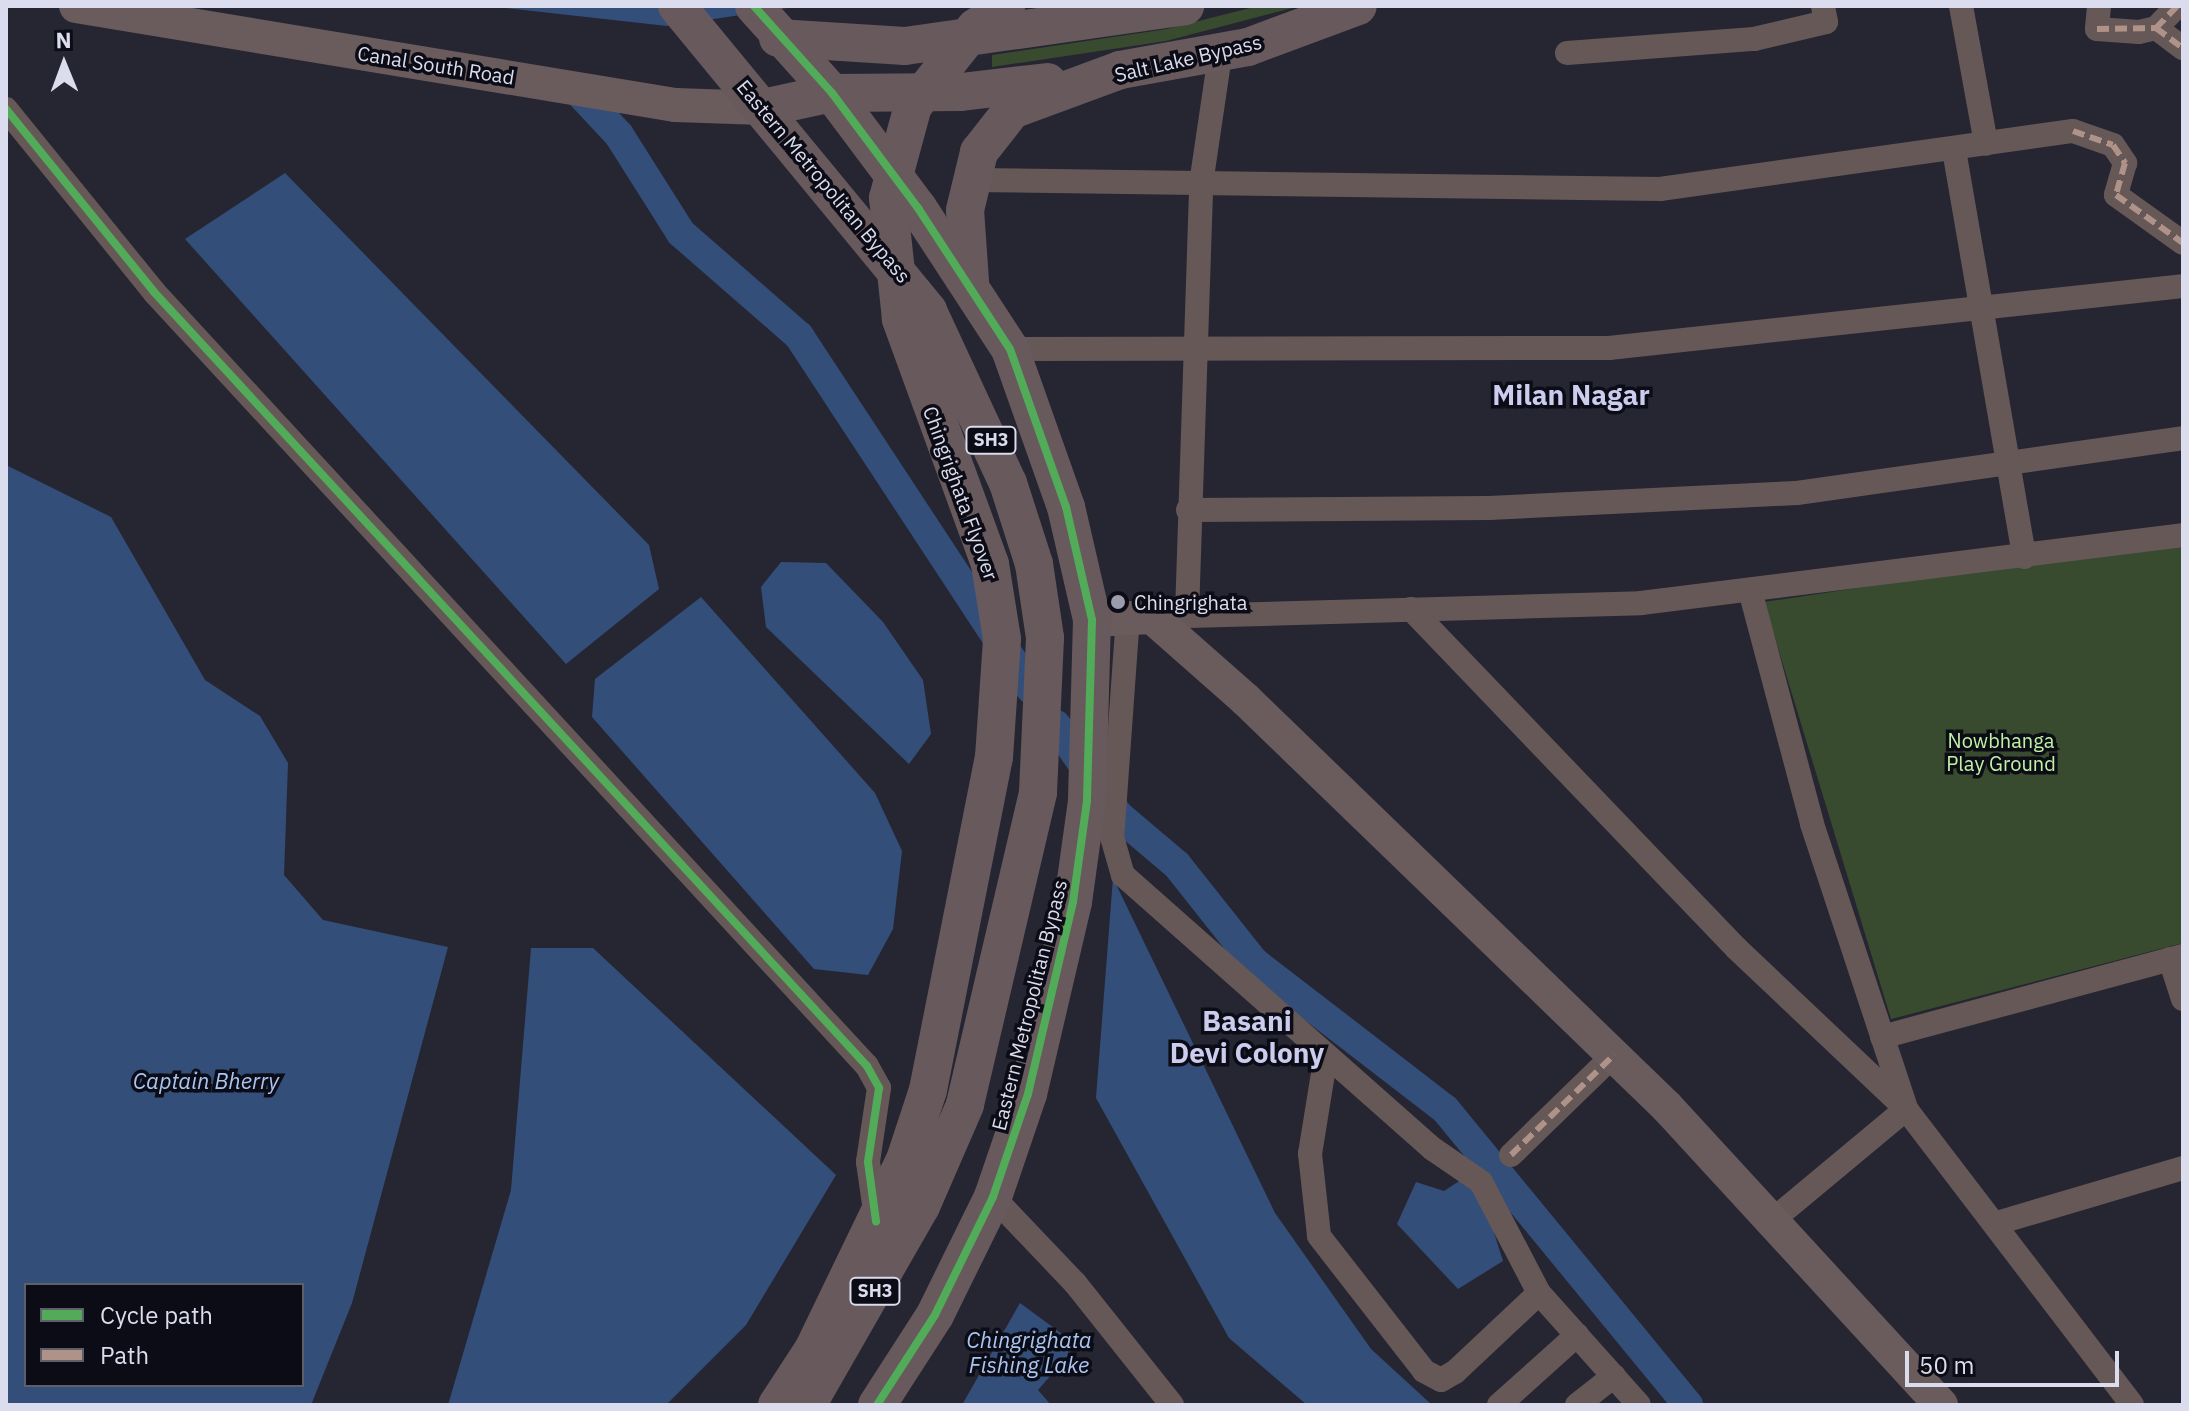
<!DOCTYPE html>
<html>
<head>
<meta charset="utf-8">
<style>
  body { margin:0 }
  #map { position:relative; width:2189px; height:1411px; overflow:hidden; background:#262632; font-family:"IBM Plex Sans",sans-serif }
  div>[style] { position:absolute }
  .green>* { inset:0; background:#394b2f }
  .water>* { inset:0; background:#344e7a }
  .canal>* { height:30px; margin:-15px; padding:0 15px; transform-origin:15px; border-radius:15px; background:#344e7a }
  .street>* { height:24px; margin:-12px; padding:0 12px; transform-origin:12px; border-radius:12px; background:#675858 }
  .secondary>* { height:34px; margin:-17px; padding:0 17px; transform-origin:17px; border-radius:17px; background:#6a5b5c }
  .primary>* { height:38px; margin:-19px; padding:0 19px; transform-origin:19px; border-radius:19px; background:#67595c }
  .primary-bridge>* { height:38px; margin:-19px; padding:0 19px; transform-origin:19px; border-radius:19px; background:#67595c }
  .quiet>* { height:6px; margin-top:-3px; transform-origin:0; background:repeating-linear-gradient(90deg,#af9288 0 12px,transparent 0 18px) }
  .cycleway>* { height:8px; margin:-4px; padding:0 4px; transform-origin:4px; border-radius:4px; background:#51ab58 }
  .dots>* { width:22px; height:22px; translate:-50% -50%; box-sizing:border-box; border:4px solid #0c0c16; border-radius:50% }
  span { translate:-50% -50%; white-space:nowrap; text-align:center; line-height:1.15; -webkit-text-stroke:7px #0c0c16; paint-order:stroke }
  .shield-label span { padding:2px 6px; background:#0c0c16; border:2px solid; border-radius:6px; -webkit-text-stroke-width:0 }
  .shield-label { font-size:18px; color:#dbdced; font-weight:700 }
  .street-label { font-size:20px; color:#dbdced }
  .poi-label { font-size:20px; color:#dbdced }
  .left { translate:0 -50%; text-align:left }
  .park-label { font-size:20px; color:#c0f2a3 }
  .water-label { font-size:22px; color:#aac5f1; font-style:italic }
  .district-label { font-size:28px; color:#cccdee; font-weight:700 }
  .frame { position:absolute; inset:0; border:8px solid #dbdced; pointer-events:none }
  .legend { position:absolute; left:24px; top:1283px; width:280px; height:104px; box-sizing:border-box; background:#0c0c16; border:2px solid #5f5f6c; margin:0; padding:10px 14px; list-style:none; font-size:24px; color:#dbdced }
  .legend li { display:flex; align-items:center; gap:16px; height:40px }
  .legend b { width:40px; border:2px solid #5f5f6c }
  .north { position:absolute; left:24px; top:24px; width:80px; height:80px; -webkit-text-stroke:6px #0c0c16; paint-order:stroke; rotate:359deg; font-size:22px; font-weight:700; line-height:32px; text-align:center; color:#dbdced }
  .north::after { content:''; display:block; margin:auto; width:28px; height:36px; background:#dbdced; clip-path:polygon(50% 0,100% 100%,50% 72%,0 100%) }
  .scale { position:absolute; left:1905px; top:1351px; width:214px; height:36px; box-sizing:border-box; border:4px solid #dbdced; border-top:0; padding-left:10px; font-size:24px; line-height:28px; white-space:nowrap; color:#dbdced; -webkit-text-stroke:6px #0c0c16; paint-order:stroke }
</style>
</head>
<body>
<div id="map">
  <div class="green">
    <div style="clip-path:polygon(1258px 6px,1300px 6px,1166px 41px,992px 67px,992px 55px,1167px 29px)"></div>
    <div style="clip-path:polygon(2183px 539px,2183px 943px,1891px 1019px,1764px 602px)"></div>
  </div>
  <div class="water">
    <div style="clip-path:polygon(488px 6px,801px 6px,667px 26px)"></div>
    <div style="clip-path:polygon(285px 173px,649px 545px,659px 589px,566px 664px,185px 239px)"></div>
    <div style="clip-path:polygon(evenodd,6px 465px,111px 517px,205px 680px,260px 716px,288px 763px,284px 875px,323px 920px,448px 947px,352px 1303px,311px 1405px,6px 1405px,6px 465px,26px 1285px,302px 1285px,302px 1385px,26px 1385px,26px 1285px)"></div>
    <div style="clip-path:polygon(781px 562px,826px 563px,883px 622px,923px 680px,931px 734px,909px 764px,766px 627px,761px 587px)"></div>
    <div style="clip-path:polygon(701px 597px,875px 793px,902px 851px,893px 929px,868px 975px,814px 969px,592px 717px,595px 679px)"></div>
    <div style="clip-path:polygon(1113px 878px,1275px 1213px,1371px 1349px,1432px 1405px,1307px 1405px,1229px 1338px,1096px 1098px)"></div>
    <div style="clip-path:polygon(531px 948px,593px 948px,836px 1175px,746px 1325px,666px 1405px,448px 1405px,511px 1190px)"></div>
    <div style="clip-path:polygon(1467px 1176px,1485px 1204px,1503px 1261px,1458px 1289px,1397px 1224px,1416px 1182px,1444px 1191px)"></div>
    <div style="clip-path:polygon(1020px 1303px,1077px 1345px,1038px 1390px,1051px 1405px,962px 1405px)"></div>
  </div>
  <div class="canal">
    <div style="left:576px;top:89px;width:63px;rotate:46.9deg"></div>
    <div style="left:619px;top:135px;width:116px;rotate:57.7deg"></div>
    <div style="left:681px;top:233px;width:157px;rotate:41.1deg"></div>
    <div style="left:799px;top:336px;width:422px;rotate:56.7deg"></div>
    <div style="left:1056px;top:725px;width:109px;rotate:55.4deg"></div>
    <div style="left:1118px;top:815px;width:77px;rotate:40.3deg"></div>
    <div style="left:1177px;top:865px;width:124px;rotate:51.6deg"></div>
    <div style="left:1254px;top:962px;width:241px;rotate:37.6deg"></div>
    <div style="left:1445px;top:1109px;width:383px;rotate:50.6deg"></div>
  </div>
  <div class="street">
    <div style="left:1961px;top:6px;width:140px;rotate:79.7deg"></div>
    <div style="left:2099px;top:6px;width:23px;rotate:95deg"></div>
    <div style="left:2097px;top:29px;width:42px;rotate:4.1deg"></div>
    <div style="left:2139px;top:32px;width:17px;rotate:-13deg"></div>
    <div style="left:2156px;top:28px;width:30px;rotate:-46deg"></div>
    <div style="left:2156px;top:28px;width:34px;rotate:37deg"></div>
    <div style="left:1567px;top:53px;width:188px;rotate:-4.3deg"></div>
    <div style="left:1754px;top:39px;width:74px;rotate:-13.3deg"></div>
    <div style="left:1826px;top:22px;width:16px;rotate:-101deg"></div>
    <div style="left:6px;top:109px;width:235px;rotate:51deg"></div>
    <div style="left:154px;top:292px;width:1052px;rotate:47.35deg"></div>
    <div style="left:867px;top:1066px;width:25px;rotate:61deg"></div>
    <div style="left:879px;top:1088px;width:75px;rotate:98.5deg"></div>
    <div style="left:868px;top:1162px;width:57px;rotate:81.9deg"></div>
    <div style="left:1954px;top:150px;width:413px;rotate:80.2deg"></div>
    <div style="left:972px;top:180px;width:688px;rotate:0.75deg"></div>
    <div style="left:1660px;top:189px;width:417px;rotate:-8deg"></div>
    <div style="left:2073px;top:131px;width:42px;rotate:19.3deg"></div>
    <div style="left:2113px;top:145px;width:22px;rotate:56deg"></div>
    <div style="left:2125px;top:163px;width:33px;rotate:106deg"></div>
    <div style="left:2116px;top:195px;width:82px;rotate:35.6deg"></div>
    <div style="left:1010px;top:349px;width:599px;rotate:-0.1deg"></div>
    <div style="left:1609px;top:348px;width:577px;rotate:-6.16deg"></div>
    <div style="left:1188px;top:510px;width:301px;rotate:-0.4deg"></div>
    <div style="left:1489px;top:508px;width:308px;rotate:-2.8deg"></div>
    <div style="left:1797px;top:493px;width:390px;rotate:-8.1deg"></div>
    <div style="left:1751px;top:594px;width:238px;rotate:75.1deg"></div>
    <div style="left:1812px;top:824px;width:300px;rotate:71.7deg"></div>
    <div style="left:1906px;top:1109px;width:172px;rotate:140.2deg"></div>
    <div style="left:1411px;top:609px;width:470px;rotate:46.2deg"></div>
    <div style="left:1736px;top:948px;width:234px;rotate:43.4deg"></div>
    <div style="left:1906px;top:1109px;width:372px;rotate:52.6deg"></div>
    <div style="left:1187px;top:614px;width:430px;rotate:-88.1deg"></div>
    <div style="left:1201px;top:184px;width:130px;rotate:-81.6deg"></div>
    <div style="left:1128px;top:616px;width:222px;rotate:94.1deg"></div>
    <div style="left:1112px;top:837px;width:40px;rotate:74deg"></div>
    <div style="left:1123px;top:875px;width:414px;rotate:41.5deg"></div>
    <div style="left:1433px;top:1149px;width:58px;rotate:34.5deg"></div>
    <div style="left:1481px;top:1182px;width:125px;rotate:62.4deg"></div>
    <div style="left:1539px;top:1293px;width:150px;rotate:48.2deg"></div>
    <div style="left:1152px;top:617px;width:489px;rotate:-1.6deg"></div>
    <div style="left:1641px;top:603px;width:546px;rotate:-7.15deg"></div>
    <div style="left:2170px;top:959px;width:42px;rotate:72deg"></div>
    <div style="left:1882px;top:1037px;width:312px;rotate:-15.1deg"></div>
    <div style="left:1326px;top:1055px;width:100px;rotate:99.2deg"></div>
    <div style="left:1310px;top:1154px;width:82px;rotate:83.7deg"></div>
    <div style="left:1319px;top:1236px;width:171px;rotate:52.1deg"></div>
    <div style="left:1424px;top:1371px;width:19px;rotate:28deg"></div>
    <div style="left:1441px;top:1380px;width:16px;rotate:-30deg"></div>
    <div style="left:1455px;top:1372px;width:115px;rotate:-43.2deg"></div>
    <div style="left:1511px;top:1155px;width:144px;rotate:-44.2deg"></div>
    <div style="left:993px;top:1197px;width:119px;rotate:46.4deg"></div>
    <div style="left:1075px;top:1283px;width:156px;rotate:51.5deg"></div>
    <div style="left:1997px;top:1223px;width:194px;rotate:-16.5deg"></div>
    <div style="left:1499px;top:1405px;width:105px;rotate:-41.9deg"></div>
    <div style="left:1577px;top:1405px;width:47px;rotate:-38.1deg"></div>
  </div>
  <div class="secondary">
    <div style="left:76px;top:6px;width:607px;rotate:9.38deg"></div>
    <div style="left:675px;top:105px;width:88px;rotate:2deg"></div>
    <div style="left:1092px;top:620px;width:60px;rotate:-2.9deg"></div>
    <div style="left:1152px;top:617px;width:124px;rotate:41.4deg"></div>
    <div style="left:1245px;top:699px;width:587px;rotate:44.03deg"></div>
    <div style="left:1667px;top:1107px;width:405px;rotate:47.4deg"></div>
  </div>
  <div class="primary">
    <div style="left:677px;top:6px;width:395px;rotate:50.5deg"></div>
    <div style="left:928px;top:311px;width:190px;rotate:65.1deg"></div>
    <div style="left:1008px;top:483px;width:85px;rotate:72.2deg"></div>
    <div style="left:1034px;top:564px;width:75px;rotate:81.5deg"></div>
    <div style="left:1045px;top:638px;width:155px;rotate:92.6deg"></div>
    <div style="left:1038px;top:793px;width:320px;rotate:103.2deg"></div>
    <div style="left:965px;top:1105px;width:110px;rotate:113.5deg"></div>
    <div style="left:921px;top:1206px;width:229px;rotate:119.8deg"></div>
    <div style="left:754px;top:6px;width:117px;rotate:48.1deg"></div>
    <div style="left:832px;top:93px;width:144px;rotate:53.2deg"></div>
    <div style="left:918px;top:208px;width:168px;rotate:56.9deg"></div>
    <div style="left:1010px;top:349px;width:168px;rotate:70.5deg"></div>
    <div style="left:1066px;top:507px;width:116px;rotate:77deg"></div>
    <div style="left:1092px;top:620px;width:181px;rotate:91.6deg"></div>
    <div style="left:1087px;top:801px;width:102px;rotate:97.9deg"></div>
    <div style="left:1073px;top:902px;width:197px;rotate:103.2deg"></div>
    <div style="left:1028px;top:1094px;width:109px;rotate:108.8deg"></div>
    <div style="left:993px;top:1197px;width:131px;rotate:116.2deg"></div>
    <div style="left:935px;top:1315px;width:107px;rotate:122.8deg"></div>
    <div style="left:778px;top:38px;width:127px;rotate:3.6deg"></div>
    <div style="left:905px;top:46px;width:283px;rotate:-8.1deg"></div>
    <div style="left:763px;top:108px;width:71px;rotate:-12.3deg"></div>
    <div style="left:832px;top:93px;width:129px;rotate:-0.4deg"></div>
    <div style="left:961px;top:92px;width:87px;rotate:-6.6deg"></div>
    <div style="left:970px;top:281px;width:71px;rotate:-94deg"></div>
    <div style="left:965px;top:210px;width:60px;rotate:-76.4deg"></div>
    <div style="left:979px;top:152px;width:53px;rotate:-51.8deg"></div>
    <div style="left:1012px;top:110px;width:115px;rotate:-20.3deg"></div>
    <div style="left:1120px;top:70px;width:130px;rotate:-10.2deg"></div>
    <div style="left:1248px;top:47px;width:117px;rotate:-20.4deg"></div>
    <div style="left:777px;top:1405px;width:66px;rotate:-56.8deg"></div>
    <div style="left:813px;top:1350px;width:211px;rotate:-64.2deg"></div>
  </div>
  <div class="primary-bridge">
    <div style="left:905px;top:1160px;width:74px;rotate:-71.8deg"></div>
    <div style="left:928px;top:1090px;width:339px;rotate:-78.8deg"></div>
    <div style="left:994px;top:757px;width:118px;rotate:-86.1deg"></div>
    <div style="left:1002px;top:639px;width:76px;rotate:-99.1deg"></div>
    <div style="left:990px;top:564px;width:261px;rotate:-110deg"></div>
    <div style="left:901px;top:319px;width:122px;rotate:-96.1deg"></div>
    <div style="left:888px;top:198px;width:95px;rotate:-74.8deg"></div>
    <div style="left:913px;top:106px;width:100px;rotate:-51.5deg"></div>
    <div style="left:975px;top:28px;width:38px;rotate:-35deg"></div>
  </div>
  <div class="quiet">
    <div style="left:2156px;top:28px;width:34px;rotate:37deg"></div>
    <div style="left:2097px;top:29px;width:59px;rotate:-1deg"></div>
    <div style="left:2156px;top:28px;width:30px;rotate:-46deg"></div>
    <div style="left:2073px;top:131px;width:42px;rotate:19.3deg"></div>
    <div style="left:2113px;top:145px;width:22px;rotate:56deg"></div>
    <div style="left:2125px;top:163px;width:33px;rotate:106deg"></div>
    <div style="left:2116px;top:195px;width:82px;rotate:35.6deg"></div>
    <div style="left:1511px;top:1155px;width:144px;rotate:-44.2deg"></div>
  </div>
  <div class="cycleway">
    <div style="left:754px;top:6px;width:117px;rotate:48.1deg"></div>
    <div style="left:832px;top:93px;width:144px;rotate:53.2deg"></div>
    <div style="left:918px;top:208px;width:168px;rotate:56.9deg"></div>
    <div style="left:1010px;top:349px;width:168px;rotate:70.5deg"></div>
    <div style="left:1066px;top:507px;width:116px;rotate:77deg"></div>
    <div style="left:1092px;top:620px;width:181px;rotate:91.6deg"></div>
    <div style="left:1087px;top:801px;width:102px;rotate:97.9deg"></div>
    <div style="left:1073px;top:902px;width:197px;rotate:103.2deg"></div>
    <div style="left:1028px;top:1094px;width:109px;rotate:108.8deg"></div>
    <div style="left:993px;top:1197px;width:131px;rotate:116.2deg"></div>
    <div style="left:935px;top:1315px;width:107px;rotate:122.8deg"></div>
    <div style="left:6px;top:109px;width:235px;rotate:51deg"></div>
    <div style="left:154px;top:292px;width:1052px;rotate:47.35deg"></div>
    <div style="left:867px;top:1066px;width:25px;rotate:61deg"></div>
    <div style="left:879px;top:1088px;width:75px;rotate:98.5deg"></div>
    <div style="left:868px;top:1162px;width:60px;rotate:82.3deg"></div>
  </div>
  <div class="dots">
    <div style="left:1118px;top:602px;background:#9c9cac"></div>
  </div>
  <div class="shield-label">
    <span style="left:991px;top:440px">SH3</span>
    <span style="left:875px;top:1291px">SH3</span>
  </div>
  <div class="street-label">
    <span style="left:1188px;top:58px;rotate:-13deg">Salt Lake Bypass</span>
    <span style="left:436px;top:65px;rotate:9deg">Canal South Road</span>
    <span style="left:824px;top:181px;rotate:50deg">Eastern Metropolitan Bypass</span>
    <span style="left:961px;top:493px;rotate:70deg">Chingrighata Flyover</span>
    <span style="left:1029px;top:1005px;rotate:-76deg">Eastern Metropolitan Bypass</span>
  </div>
  <div class="poi-label">
    <span class="left" style="left:1134px;top:602px">Chingrighata</span>
  </div>
  <div class="park-label">
    <span style="left:2001px;top:752px">Nowbhanga<br>Play Ground</span>
  </div>
  <div class="water-label">
    <span style="left:206px;top:1081px">Captain Bherry</span>
    <span style="left:1029px;top:1352px">Chingrighata<br>Fishing Lake</span>
  </div>
  <div class="district-label">
    <span style="left:1571px;top:395px">Milan Nagar</span>
    <span style="left:1247px;top:1037px">Basani<br>Devi Colony</span>
  </div>
  <div class="frame"></div>
  <ul class="legend">
  <li><b style="height:10px;background:#51ab58"></b>Cycle path</li>
  <li><b style="height:10px;background:#af9288"></b>Path</li>
  </ul>
  <div class="north">N</div>
  <div class="scale">50 m</div>
</div>
</body>
</html>
